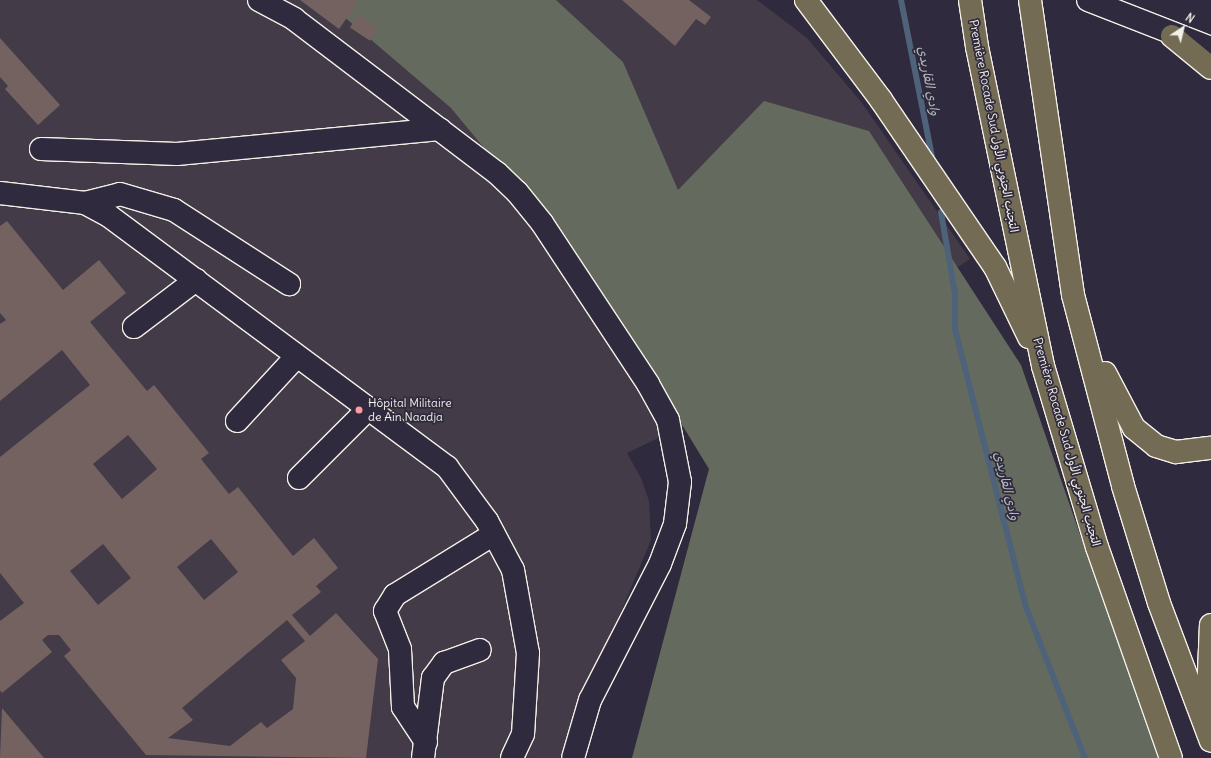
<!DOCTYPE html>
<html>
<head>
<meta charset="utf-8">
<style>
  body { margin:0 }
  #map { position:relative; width:1211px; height:758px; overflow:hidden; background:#2f2a3d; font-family:Delius,"Playpen Sans Arabic",sans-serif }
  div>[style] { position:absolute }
  .built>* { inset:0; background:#433b48 }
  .green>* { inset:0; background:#646b5e }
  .stream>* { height:6px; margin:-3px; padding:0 3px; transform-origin:3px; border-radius:3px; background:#4e637a }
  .building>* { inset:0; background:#736260; transform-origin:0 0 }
  .roads { filter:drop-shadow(1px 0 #f4f1e8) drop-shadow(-1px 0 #f4f1e8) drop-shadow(0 1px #f4f1e8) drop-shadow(0 -1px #f4f1e8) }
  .minor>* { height:22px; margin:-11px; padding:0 11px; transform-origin:11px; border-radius:11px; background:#2f2a3d }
  .highway>* { height:22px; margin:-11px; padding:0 11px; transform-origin:11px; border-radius:11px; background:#746b55 }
  .dots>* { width:11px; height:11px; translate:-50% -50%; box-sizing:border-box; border:2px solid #2f2a3d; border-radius:50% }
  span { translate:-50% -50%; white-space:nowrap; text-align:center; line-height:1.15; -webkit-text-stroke:3.5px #2f2a3d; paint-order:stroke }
  .street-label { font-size:12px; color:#f4f1e8 }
  .poi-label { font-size:12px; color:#f4f1e8 }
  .left { translate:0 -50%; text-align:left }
  .water-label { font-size:13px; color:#b2b8bc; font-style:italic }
  .north { position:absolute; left:1163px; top:8px; width:40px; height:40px; -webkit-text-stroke:3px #2f2a3d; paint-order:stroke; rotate:35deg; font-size:11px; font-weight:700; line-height:16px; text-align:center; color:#f4f1e8 }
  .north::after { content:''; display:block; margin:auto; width:14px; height:18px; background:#f4f1e8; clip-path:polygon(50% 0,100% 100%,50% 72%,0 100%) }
</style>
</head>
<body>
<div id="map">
  <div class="built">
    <div style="clip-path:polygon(0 0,757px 0,807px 38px,862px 103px,970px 259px,809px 366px,627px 453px,641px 478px,649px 501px,651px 540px,560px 758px,0 758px)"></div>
  </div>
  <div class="green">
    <div style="clip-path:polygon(353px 0,556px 0,623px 62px,678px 190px,764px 101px,869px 131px,1021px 365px,1158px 758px,632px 758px,709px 469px,595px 282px,451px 108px,342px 15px)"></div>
  </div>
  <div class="stream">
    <div style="left:901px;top:0;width:164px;rotate:78.8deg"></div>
    <div style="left:941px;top:212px;width:83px;rotate:80.3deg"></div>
    <div style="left:955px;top:294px;width:35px;rotate:90deg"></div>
    <div style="left:955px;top:329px;width:287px;rotate:75.7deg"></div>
    <div style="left:1026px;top:607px;width:162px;rotate:68.7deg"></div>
  </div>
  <div class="building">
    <div style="clip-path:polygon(300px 0,355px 0,358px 2px,339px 29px)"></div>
    <div style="clip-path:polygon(622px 0,689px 0,711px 17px,705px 25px,696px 19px,675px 46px)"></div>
    <div style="left:358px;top:15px;width:24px;height:15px;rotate:33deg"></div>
    <div style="clip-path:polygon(0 38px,60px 105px,38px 125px,5px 89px,8px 86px,0 77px)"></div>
    <div style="clip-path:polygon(evenodd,7px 221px,63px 290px,99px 260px,126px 293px,90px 322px,147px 391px,154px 385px,209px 453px,201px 459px,229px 494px,238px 487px,293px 556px,314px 538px,338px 568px,316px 586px,321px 592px,292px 615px,310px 636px,336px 613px,378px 659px,366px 758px,146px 755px,64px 656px,71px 650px,59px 635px,48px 635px,42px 640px,52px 652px,2px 693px,0 690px,0 621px,24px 603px,0 573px,0 457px,90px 385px,62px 350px,0 401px,0 324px,6px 320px,0 313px,0 226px,7px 221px,128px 435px,157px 469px,122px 499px,93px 464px,128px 435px,7px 221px,211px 539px,238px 572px,204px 600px,177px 567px,211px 539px,7px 221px,103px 544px,131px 578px,98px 605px,70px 571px,103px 544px,7px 221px,287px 620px,305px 641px,281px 660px,296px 678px,293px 709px,267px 728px,261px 722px,230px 746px,168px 738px,193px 720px,182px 708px,287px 620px)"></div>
    <div style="clip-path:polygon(2px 708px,44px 758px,0 758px)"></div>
  </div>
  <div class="roads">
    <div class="minor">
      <div style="left:259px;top:0;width:40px;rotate:28deg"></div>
      <div style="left:294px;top:19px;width:255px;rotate:37.2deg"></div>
      <div style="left:497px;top:173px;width:28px;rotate:44deg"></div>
      <div style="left:517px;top:192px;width:40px;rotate:51deg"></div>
      <div style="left:542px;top:223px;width:193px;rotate:56.6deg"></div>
      <div style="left:648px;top:384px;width:41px;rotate:60.9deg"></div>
      <div style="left:668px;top:420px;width:63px;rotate:79deg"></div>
      <div style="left:680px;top:482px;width:42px;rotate:96.8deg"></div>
      <div style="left:675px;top:524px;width:43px;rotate:110.6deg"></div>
      <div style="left:660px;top:564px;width:153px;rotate:117.2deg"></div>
      <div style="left:590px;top:700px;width:60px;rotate:106.3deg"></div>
      <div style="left:1088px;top:0;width:132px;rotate:21.3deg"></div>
      <div style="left:41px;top:149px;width:136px;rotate:2.1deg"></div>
      <div style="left:177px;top:154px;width:264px;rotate:-5.4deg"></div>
      <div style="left:0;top:193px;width:86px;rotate:6.7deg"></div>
      <div style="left:85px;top:203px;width:27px;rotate:28deg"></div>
      <div style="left:109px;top:216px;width:421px;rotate:36.6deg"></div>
      <div style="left:447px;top:467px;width:67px;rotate:53.5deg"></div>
      <div style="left:487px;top:521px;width:55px;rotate:62deg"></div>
      <div style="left:513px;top:570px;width:84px;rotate:79.8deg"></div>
      <div style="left:528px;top:653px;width:81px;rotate:93.5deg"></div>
      <div style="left:523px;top:734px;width:26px;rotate:115deg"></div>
      <div style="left:85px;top:203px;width:36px;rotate:-14deg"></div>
      <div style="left:120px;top:194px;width:56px;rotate:16.5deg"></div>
      <div style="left:174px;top:210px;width:137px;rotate:32.8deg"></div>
      <div style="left:134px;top:327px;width:78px;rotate:-37.2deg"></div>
      <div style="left:237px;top:421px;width:88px;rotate:-47.3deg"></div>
      <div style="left:299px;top:478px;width:98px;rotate:-45deg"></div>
      <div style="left:426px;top:742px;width:42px;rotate:-123.3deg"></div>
      <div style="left:403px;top:707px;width:58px;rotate:-93deg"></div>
      <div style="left:400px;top:649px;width:41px;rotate:-111.5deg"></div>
      <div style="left:385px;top:611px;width:19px;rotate:-58deg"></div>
      <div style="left:395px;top:595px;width:116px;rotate:-31.6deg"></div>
      <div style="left:423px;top:758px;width:81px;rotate:-82.9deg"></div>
      <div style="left:433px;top:678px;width:19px;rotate:-54deg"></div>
      <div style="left:444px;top:663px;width:38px;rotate:-20deg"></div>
    </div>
    <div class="highway">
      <div style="left:806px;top:0;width:125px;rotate:53.1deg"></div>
      <div style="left:881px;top:100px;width:202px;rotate:55.7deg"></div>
      <div style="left:995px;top:267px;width:78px;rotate:64.1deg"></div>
      <div style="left:970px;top:0;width:48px;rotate:81.5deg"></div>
      <div style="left:977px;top:47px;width:326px;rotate:78.3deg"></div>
      <div style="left:1043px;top:366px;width:189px;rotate:73.4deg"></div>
      <div style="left:1097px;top:547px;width:224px;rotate:70.7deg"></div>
      <div style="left:1030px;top:0;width:298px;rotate:81.7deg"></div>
      <div style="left:1073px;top:295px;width:197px;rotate:75.3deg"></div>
      <div style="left:1123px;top:486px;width:122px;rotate:72.9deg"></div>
      <div style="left:1159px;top:603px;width:147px;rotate:69.4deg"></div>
      <div style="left:1172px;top:36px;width:50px;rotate:39.4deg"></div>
      <div style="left:1105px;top:373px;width:62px;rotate:62.2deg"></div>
      <div style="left:1134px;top:428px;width:28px;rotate:39deg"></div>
      <div style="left:1156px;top:446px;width:21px;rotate:17deg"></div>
      <div style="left:1176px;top:452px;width:35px;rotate:-7deg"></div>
      <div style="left:1207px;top:719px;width:94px;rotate:-87.6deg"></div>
    </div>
  </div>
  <div class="dots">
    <div style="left:359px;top:410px;background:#ff9aa2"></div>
  </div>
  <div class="street-label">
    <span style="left:994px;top:126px;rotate:79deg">Première Rocade Sud التجنب الجنوبي الأول</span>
    <span style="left:1067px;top:442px;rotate:74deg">Première Rocade Sud التجنب الجنوبي الأول</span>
  </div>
  <div class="poi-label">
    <span class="left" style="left:368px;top:410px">Hôpital Militaire<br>de Ain Naadja</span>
  </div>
  <div class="water-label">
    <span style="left:928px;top:81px;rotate:79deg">وادي القاريدي</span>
    <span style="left:1006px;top:486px;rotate:76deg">وادي القاريدي</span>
  </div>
  <div class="north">N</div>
</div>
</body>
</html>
